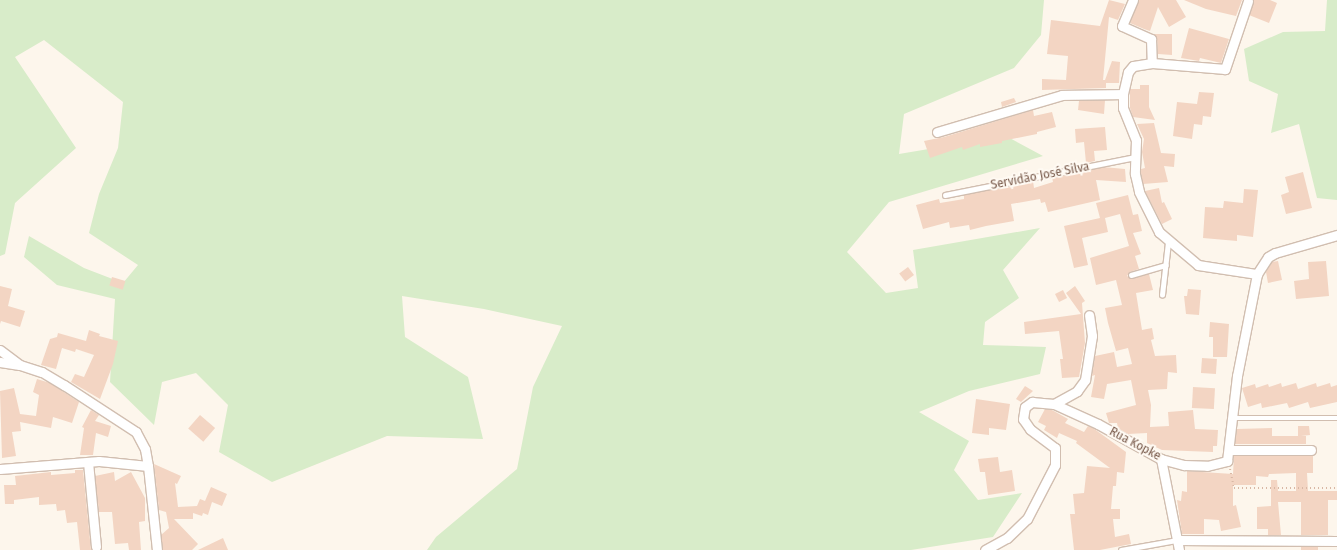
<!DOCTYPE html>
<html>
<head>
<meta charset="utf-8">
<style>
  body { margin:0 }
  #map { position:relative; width:1337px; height:550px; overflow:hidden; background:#fdf6ec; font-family:"Fira Sans Condensed",sans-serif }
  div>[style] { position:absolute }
  .green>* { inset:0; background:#d8ecc9 }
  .building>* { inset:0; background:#f3d5c3; transform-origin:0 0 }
  .path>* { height:2px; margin-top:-1px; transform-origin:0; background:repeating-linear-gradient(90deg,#d9b8a5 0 1px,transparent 0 4px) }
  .roads { filter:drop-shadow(1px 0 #d1beb0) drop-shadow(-1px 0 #d1beb0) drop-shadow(0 1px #d1beb0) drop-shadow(0 -1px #d1beb0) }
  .service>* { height:4.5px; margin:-2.25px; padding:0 2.25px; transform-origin:2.25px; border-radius:2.25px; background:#fff }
  .minor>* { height:9px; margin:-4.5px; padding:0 4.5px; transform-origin:4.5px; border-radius:4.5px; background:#fff }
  span { translate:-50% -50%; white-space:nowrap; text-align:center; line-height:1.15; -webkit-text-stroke:4px #fffaf3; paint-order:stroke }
  .street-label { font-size:13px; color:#7a5c4d }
</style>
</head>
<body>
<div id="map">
  <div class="green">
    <div style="clip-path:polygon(0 0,1044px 0,1041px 35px,1014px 68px,904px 114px,899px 154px,1006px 136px,1043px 156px,889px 202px,847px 252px,886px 293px,918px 288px,913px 250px,1040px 228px,1003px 270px,1019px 298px,985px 322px,983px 345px,1046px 347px,1040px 374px,969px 391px,919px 412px,969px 441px,954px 470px,978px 500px,1022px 493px,993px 537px,911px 550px,427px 550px,436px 537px,517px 469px,533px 387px,562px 326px,484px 309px,402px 296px,405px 337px,468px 377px,483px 439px,387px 436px,272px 482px,219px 452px,228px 405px,196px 373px,162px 382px,154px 425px,110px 382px,115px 299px,57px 285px,24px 257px,29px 236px,84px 268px,123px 283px,138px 265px,89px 233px,99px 194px,118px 148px,123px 102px,44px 40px,15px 57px,76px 148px,15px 203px,5px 254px,0 256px)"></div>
    <div style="clip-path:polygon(1327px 0,1337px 0,1337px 200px,1317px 198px,1299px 124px,1271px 133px,1278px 94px,1249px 81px,1244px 49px,1283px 32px,1325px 31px)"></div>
  </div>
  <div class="building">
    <div style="clip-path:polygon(1109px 0,1125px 4px,1118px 20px,1109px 17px,1103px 80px,1105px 80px,1112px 61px,1120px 62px,1119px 83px,1106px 83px,1106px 88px,1042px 90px,1042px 79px,1066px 80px,1068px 56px,1047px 54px,1051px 20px,1100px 26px)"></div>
    <div style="clip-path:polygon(1139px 0,1176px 0,1186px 17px,1169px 27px,1158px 7px,1150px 31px,1144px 29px,1130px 23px)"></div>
    <div style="clip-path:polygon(1184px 0,1242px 0,1236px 16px,1206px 9px)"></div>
    <div style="clip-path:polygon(1254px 0,1270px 0,1277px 3px,1269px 23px,1249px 15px)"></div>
    <div style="clip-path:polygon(1189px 28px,1229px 39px,1221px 63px,1200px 58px,1199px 61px,1181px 58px)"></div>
    <div style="clip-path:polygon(1154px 34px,1172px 34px,1172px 55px,1158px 54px,1157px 38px)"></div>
    <div style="clip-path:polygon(1140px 85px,1149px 85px,1149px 107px,1155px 120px,1133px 117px,1130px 108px,1130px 89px,1140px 89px)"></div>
    <div style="clip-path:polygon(1199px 92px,1214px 93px,1211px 117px,1203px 116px,1202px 125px,1194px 124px,1192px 139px,1173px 136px,1177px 102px,1197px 104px)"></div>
    <div style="clip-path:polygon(1014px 98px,1016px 102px,1002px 107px,1001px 102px)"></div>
    <div style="clip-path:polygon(1105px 100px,1104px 114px,1078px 110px,1079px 101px)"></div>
    <div style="clip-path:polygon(1033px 110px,1034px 116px,1052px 112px,1056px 127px,1037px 132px,1037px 134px,1002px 141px,1002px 143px,980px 147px,980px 144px,963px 150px,962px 147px,930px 158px,924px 141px,944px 137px)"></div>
    <div style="clip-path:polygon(1154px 123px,1161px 153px,1175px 154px,1174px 167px,1164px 166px,1168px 182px,1143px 184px,1141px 173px,1141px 169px,1145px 168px,1142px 152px,1144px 139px,1137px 124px)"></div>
    <div style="clip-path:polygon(1105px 127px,1107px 150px,1094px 151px,1095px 161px,1086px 163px,1084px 142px,1076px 143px,1075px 129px)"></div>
    <div style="clip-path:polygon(1103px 167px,1125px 169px,1126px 182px,1096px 180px,1100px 200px,1048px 212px,1045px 202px,1041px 203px,1040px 199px,1011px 204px,1014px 221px,986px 226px,970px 230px,969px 225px,950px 228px,949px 222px,923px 229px,916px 205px,939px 199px,940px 203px,964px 199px,964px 195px,1033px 181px,1034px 188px,1053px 182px,1052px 177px)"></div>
    <div style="clip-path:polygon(1303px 172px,1312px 208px,1286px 214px,1281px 195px,1289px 192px,1285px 177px)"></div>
    <div style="clip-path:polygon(1159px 188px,1162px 203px,1164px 202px,1172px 219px,1162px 224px,1145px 191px)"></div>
    <div style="clip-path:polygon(1244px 189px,1258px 190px,1253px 237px,1237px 235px,1237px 241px,1203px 238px,1205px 207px,1223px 208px,1224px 201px,1243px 203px)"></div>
    <div style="clip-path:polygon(1128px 195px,1133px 215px,1138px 214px,1142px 231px,1133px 233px,1141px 254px,1135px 256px,1139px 269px,1130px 272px,1127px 276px,1132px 279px,1149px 274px,1153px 290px,1136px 293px,1142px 330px,1152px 328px,1154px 339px,1151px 340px,1155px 356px,1176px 355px,1177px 373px,1168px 372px,1167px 389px,1148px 390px,1151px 405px,1150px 427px,1169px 426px,1168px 412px,1193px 410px,1195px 429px,1218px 430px,1217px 446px,1213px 446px,1213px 452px,1162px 450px,1147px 443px,1147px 433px,1128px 434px,1118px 428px,1117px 423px,1109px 423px,1106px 413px,1136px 405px,1131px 380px,1107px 384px,1104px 399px,1091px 397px,1095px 375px,1092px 376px,1095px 356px,1114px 352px,1117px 367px,1132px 364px,1128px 348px,1116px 351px,1108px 323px,1105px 308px,1122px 305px,1116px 280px,1096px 285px,1090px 258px,1129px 246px,1120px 214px,1105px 218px,1108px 232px,1082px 238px,1088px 265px,1074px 268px,1064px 226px,1100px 218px,1096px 203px)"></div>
    <div style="clip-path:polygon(1278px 261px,1282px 280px,1268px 283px,1266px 272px,1272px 262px)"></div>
    <div style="clip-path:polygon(1326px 261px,1329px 296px,1296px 299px,1294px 281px,1309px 279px,1308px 262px)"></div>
    <div style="left:908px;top:267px;width:10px;height:11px;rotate:53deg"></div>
    <div style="left:112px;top:277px;width:14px;height:9px;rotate:17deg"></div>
    <div style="clip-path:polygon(0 286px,12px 289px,8px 306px,25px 311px,20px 327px,1px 321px,0 324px)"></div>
    <div style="clip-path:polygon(1075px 286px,1085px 301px,1082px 303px,1085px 343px,1079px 377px,1062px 378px,1060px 359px,1063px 359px,1059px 331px,1025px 334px,1024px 322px,1081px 314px,1066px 293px)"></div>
    <div style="clip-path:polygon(1188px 289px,1201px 290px,1199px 315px,1186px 314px,1184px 296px,1187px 296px)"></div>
    <div style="left:1063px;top:290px;width:9px;height:9px;rotate:63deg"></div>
    <div style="clip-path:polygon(1210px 322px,1229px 324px,1227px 357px,1213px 357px,1213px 337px,1209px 337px)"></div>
    <div style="clip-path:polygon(89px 330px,100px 334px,99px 336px,118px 341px,113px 364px,100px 399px,71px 382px,75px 374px,84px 377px,94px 355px,76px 349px,75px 352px,62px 348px,56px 369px,41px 365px,50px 339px,57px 337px,58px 333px,86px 341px)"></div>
    <div style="left:1202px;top:358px;width:15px;height:15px;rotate:4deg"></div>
    <div style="clip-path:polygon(37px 379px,50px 383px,79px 402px,72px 423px,53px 417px,51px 428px,20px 422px,21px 431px,12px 432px,16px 456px,2px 458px,0 391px,14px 388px,20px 414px,36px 416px,39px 395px,33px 392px)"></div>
    <div style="clip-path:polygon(1281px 383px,1282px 387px,1296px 383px,1298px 389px,1316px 383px,1317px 387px,1330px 383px,1331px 387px,1337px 385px,1337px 402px,1310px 408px,1308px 402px,1289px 408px,1287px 403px,1262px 408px,1261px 403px,1248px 407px,1242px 388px,1255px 384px,1256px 388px,1268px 384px,1269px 387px)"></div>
    <div style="clip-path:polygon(1025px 386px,1033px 391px,1021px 402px,1016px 399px)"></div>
    <div style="left:1193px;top:387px;width:22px;height:21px;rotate:3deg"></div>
    <div style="clip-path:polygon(976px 399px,1010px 404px,1006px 430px,989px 428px,989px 435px,972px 433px)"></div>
    <div style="clip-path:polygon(1045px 409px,1052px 410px,1068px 419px,1065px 423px,1084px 432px,1088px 426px,1093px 428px,1126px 452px,1124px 473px,1117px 472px,1116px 486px,1113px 486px,1111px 509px,1120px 509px,1120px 519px,1113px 519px,1115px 537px,1129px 534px,1131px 544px,1100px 550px,1074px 550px,1070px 514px,1075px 514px,1073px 494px,1084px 493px,1087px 466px,1110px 468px,1076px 443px,1077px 441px,1059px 433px,1057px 438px,1044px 430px,1046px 426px,1038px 422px)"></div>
    <div style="clip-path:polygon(91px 410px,99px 415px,95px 421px,111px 426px,108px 437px,96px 433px,93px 455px,80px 455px,84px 428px,82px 427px)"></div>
    <div style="left:200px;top:415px;width:20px;height:18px;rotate:41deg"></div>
    <div style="clip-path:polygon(1298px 426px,1309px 426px,1310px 435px,1301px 436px,1306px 436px,1306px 444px,1235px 444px,1237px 429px,1272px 428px,1272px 436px,1298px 436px)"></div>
    <div style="clip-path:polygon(1234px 456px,1313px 456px,1313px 473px,1307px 473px,1308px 491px,1337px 491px,1337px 500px,1328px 500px,1328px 535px,1301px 535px,1301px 502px,1278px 502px,1281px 535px,1268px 535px,1268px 529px,1257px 529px,1257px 507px,1271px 506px,1271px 480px,1277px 480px,1278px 491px,1296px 491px,1296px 473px,1269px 474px,1268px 477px,1256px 476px,1256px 485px,1233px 485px,1233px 506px,1236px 505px,1241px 527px,1221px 531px,1219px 520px,1204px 519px,1204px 534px,1182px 534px,1177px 500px,1181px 501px,1182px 491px,1187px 492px,1187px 471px,1233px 474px)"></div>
    <div style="clip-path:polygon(998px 457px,1000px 472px,1012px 470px,1015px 491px,988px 495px,985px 472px,980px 472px,978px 459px)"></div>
    <div style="clip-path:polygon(154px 464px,181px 476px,177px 484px,175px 483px,178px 507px,197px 506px,200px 499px,205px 501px,211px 487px,227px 494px,222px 506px,212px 502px,208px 515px,203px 513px,202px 516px,193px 513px,193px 519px,174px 519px,198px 544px,192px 550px,163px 550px,161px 535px,169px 528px,166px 512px,159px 510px)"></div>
    <div style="clip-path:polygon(75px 470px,83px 470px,91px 550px,80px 550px,77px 522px,67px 523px,65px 510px,57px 511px,56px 504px,39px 505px,39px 497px,14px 500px,14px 504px,5px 504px,4px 485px,16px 485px,15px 476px,51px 472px,51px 475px,75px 473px)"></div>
    <div style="clip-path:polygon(114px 472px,115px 481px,131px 472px,145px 498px,145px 521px,139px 522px,141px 550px,129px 550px,128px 543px,115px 544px,112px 512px,99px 512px,95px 476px)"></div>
    <div style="clip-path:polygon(223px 538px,228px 550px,198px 550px)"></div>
    <div style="left:1301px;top:547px;width:17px;height:3px"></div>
  </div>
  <div class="path">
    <div style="left:1230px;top:469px;width:19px;rotate:78deg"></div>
    <div style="left:1234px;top:488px;width:103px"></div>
  </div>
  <div class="roads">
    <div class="service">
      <div style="left:945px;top:195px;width:195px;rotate:-11.3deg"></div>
      <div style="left:1131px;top:275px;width:36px;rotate:-16deg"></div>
      <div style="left:1162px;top:295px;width:53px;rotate:-83.5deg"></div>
      <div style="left:1232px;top:418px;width:105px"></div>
      <div style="left:1121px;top:550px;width:57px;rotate:-10.1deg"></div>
    </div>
    <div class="minor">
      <div style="left:1133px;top:0;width:28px;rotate:113deg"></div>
      <div style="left:1122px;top:26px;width:32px;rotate:24deg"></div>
      <div style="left:1151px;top:39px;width:24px;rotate:88deg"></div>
      <div style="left:1248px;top:1px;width:72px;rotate:108.7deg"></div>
      <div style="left:1225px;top:69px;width:73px;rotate:-175.3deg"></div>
      <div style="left:1152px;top:63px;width:19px;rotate:171deg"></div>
      <div style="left:1133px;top:66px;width:8px;rotate:130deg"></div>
      <div style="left:1128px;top:72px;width:23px;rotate:103deg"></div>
      <div style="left:1123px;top:94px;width:14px;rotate:90deg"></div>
      <div style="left:1123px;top:108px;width:35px;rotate:68deg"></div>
      <div style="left:1136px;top:140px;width:34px;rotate:92deg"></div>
      <div style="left:1135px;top:174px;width:18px;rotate:77deg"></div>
      <div style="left:1139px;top:192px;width:45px;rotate:63.4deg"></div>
      <div style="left:1159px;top:232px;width:51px;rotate:40.2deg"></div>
      <div style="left:1198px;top:265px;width:60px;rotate:8.7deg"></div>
      <div style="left:937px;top:132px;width:130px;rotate:-16.5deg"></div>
      <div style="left:1062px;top:95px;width:61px;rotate:-0.9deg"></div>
      <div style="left:0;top:350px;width:25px;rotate:37deg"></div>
      <div style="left:20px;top:365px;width:23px;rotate:18deg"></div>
      <div style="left:42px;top:372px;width:26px;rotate:31deg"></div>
      <div style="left:64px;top:385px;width:86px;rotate:33.1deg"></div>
      <div style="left:136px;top:432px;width:19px;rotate:62deg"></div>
      <div style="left:145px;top:449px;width:17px;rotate:80deg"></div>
      <div style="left:148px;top:466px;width:84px;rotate:83.9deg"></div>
      <div style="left:0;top:362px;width:18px;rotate:9deg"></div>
      <div style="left:1054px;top:404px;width:26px;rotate:-29deg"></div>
      <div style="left:1077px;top:391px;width:14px;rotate:-54deg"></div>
      <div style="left:1085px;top:380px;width:45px;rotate:-81deg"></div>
      <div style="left:1092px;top:336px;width:21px;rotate:-98deg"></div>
      <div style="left:1229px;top:450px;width:82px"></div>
      <div style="left:1161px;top:459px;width:93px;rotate:78.8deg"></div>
      <div style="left:88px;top:462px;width:85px;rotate:84.6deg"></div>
      <div style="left:0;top:469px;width:99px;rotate:-4.6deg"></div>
      <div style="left:99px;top:461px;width:49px;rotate:5.8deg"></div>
      <div style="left:1177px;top:540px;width:160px;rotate:0.4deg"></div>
      <div style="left:985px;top:550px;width:25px;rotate:-29deg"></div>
      <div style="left:1007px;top:538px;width:28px;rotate:-44deg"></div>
      <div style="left:1027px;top:519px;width:61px;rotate:-62.6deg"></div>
      <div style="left:1055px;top:465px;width:17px;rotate:-90deg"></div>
      <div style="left:1055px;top:448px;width:31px;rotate:-143deg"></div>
      <div style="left:1030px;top:429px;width:12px;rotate:-125deg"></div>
      <div style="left:1023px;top:419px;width:12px;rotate:-81deg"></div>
      <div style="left:1025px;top:407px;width:9px;rotate:-36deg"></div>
      <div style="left:1032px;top:402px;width:22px;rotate:5deg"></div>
      <div style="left:1054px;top:404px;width:48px;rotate:24.4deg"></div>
      <div style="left:1098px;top:424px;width:72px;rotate:29.1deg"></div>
      <div style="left:1161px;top:459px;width:24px;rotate:15deg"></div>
      <div style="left:1184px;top:465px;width:23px;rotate:2deg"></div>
      <div style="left:1207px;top:466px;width:21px;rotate:-14deg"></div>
      <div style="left:1227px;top:461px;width:86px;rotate:-83.3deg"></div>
      <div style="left:1237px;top:376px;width:104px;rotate:-78.9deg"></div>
      <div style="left:1257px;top:274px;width:20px;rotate:-57deg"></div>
      <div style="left:1268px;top:257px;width:8px;rotate:-30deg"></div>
      <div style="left:1275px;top:253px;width:65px;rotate:-16.2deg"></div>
    </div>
  </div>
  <div class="street-label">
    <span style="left:1040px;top:176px;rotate:-11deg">Servidão José Silva</span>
    <span style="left:1135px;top:444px;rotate:28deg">Rua Kopke</span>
  </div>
</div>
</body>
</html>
